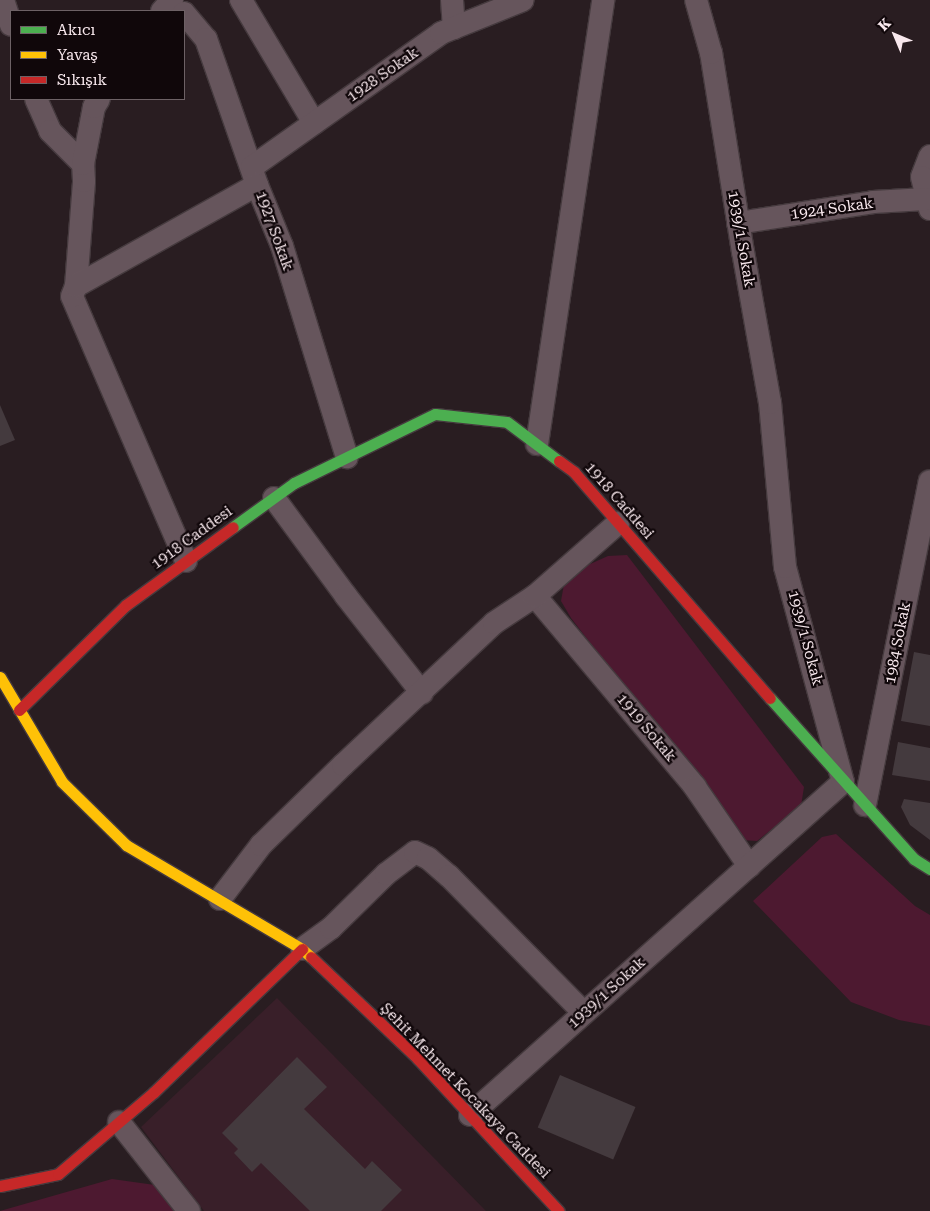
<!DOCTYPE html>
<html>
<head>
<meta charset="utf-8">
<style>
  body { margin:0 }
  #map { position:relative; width:930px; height:1211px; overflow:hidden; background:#291d21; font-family:"Roboto Serif",serif }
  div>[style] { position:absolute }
  .built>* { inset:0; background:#391f29 }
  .green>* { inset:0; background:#4d1930 }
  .building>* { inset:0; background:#443a3e; transform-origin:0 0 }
  .roads { filter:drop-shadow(1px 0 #453a3e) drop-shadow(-1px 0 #453a3e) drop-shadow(0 1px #453a3e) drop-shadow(0 -1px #453a3e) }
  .street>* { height:22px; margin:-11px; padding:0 11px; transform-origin:11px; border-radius:11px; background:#66555c }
  .fast>* { height:11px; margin:-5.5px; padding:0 5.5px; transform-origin:5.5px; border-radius:5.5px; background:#4caf50 }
  .slow>* { height:11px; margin:-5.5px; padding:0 5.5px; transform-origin:5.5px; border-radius:5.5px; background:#ffc107 }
  .jam>* { height:11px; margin:-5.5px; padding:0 5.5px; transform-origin:5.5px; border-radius:5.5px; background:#c62828 }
  span { translate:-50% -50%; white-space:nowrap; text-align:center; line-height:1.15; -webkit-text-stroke:4.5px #10070a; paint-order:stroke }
  .street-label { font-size:15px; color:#f8e8ed }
  .legend { position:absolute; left:10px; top:10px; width:175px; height:90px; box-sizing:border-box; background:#10070a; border:1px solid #6d6165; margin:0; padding:6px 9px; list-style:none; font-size:15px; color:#f8e8ed }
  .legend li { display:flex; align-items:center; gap:10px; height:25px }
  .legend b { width:25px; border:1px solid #6d6165 }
  .north { position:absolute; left:870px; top:10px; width:50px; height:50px; -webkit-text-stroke:4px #10070a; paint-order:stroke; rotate:315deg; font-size:14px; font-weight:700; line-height:20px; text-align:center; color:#f8e8ed }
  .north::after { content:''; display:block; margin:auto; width:18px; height:22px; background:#f8e8ed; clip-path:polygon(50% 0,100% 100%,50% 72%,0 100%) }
</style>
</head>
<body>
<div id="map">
  <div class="built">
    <div style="clip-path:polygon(277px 998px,486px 1211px,204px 1211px,141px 1127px)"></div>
  </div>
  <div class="green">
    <div style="clip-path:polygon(627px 555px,804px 787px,801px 806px,757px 841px,742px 840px,571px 618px,561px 601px,564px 584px,579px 569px,608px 556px)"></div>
    <div style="clip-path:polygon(836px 834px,915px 906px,930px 915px,930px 1026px,899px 1020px,851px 1002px,753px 901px,822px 837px)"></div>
    <div style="clip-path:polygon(112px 1179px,155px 1185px,174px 1211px,0 1211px)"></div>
  </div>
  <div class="building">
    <div style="clip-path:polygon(0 405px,15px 440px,0 446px)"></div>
    <div style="clip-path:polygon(914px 652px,930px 655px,930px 726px,901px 721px)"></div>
    <div style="clip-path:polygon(898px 742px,930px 748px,930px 781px,892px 775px)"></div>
    <div style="clip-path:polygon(904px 799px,930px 803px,930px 840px,910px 825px,901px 807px)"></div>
    <div style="clip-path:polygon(297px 1057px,327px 1087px,304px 1109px,365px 1169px,372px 1161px,402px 1190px,381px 1211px,310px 1211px,261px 1163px,252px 1172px,234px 1153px,238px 1149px,222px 1133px)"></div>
    <div style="left:560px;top:1075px;width:82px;height:57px;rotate:23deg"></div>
  </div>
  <div class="roads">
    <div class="street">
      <div style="left:3px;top:0;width:26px;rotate:72deg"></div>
      <div style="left:241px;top:0;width:143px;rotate:59.3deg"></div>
      <div style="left:452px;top:0;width:28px;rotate:86deg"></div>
      <div style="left:162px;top:11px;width:15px;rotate:-48deg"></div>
      <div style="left:184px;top:13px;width:34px;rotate:50deg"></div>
      <div style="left:206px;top:39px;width:155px;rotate:70.7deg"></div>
      <div style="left:257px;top:185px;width:66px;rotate:67.7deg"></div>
      <div style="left:282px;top:246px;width:221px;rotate:72.9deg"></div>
      <div style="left:36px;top:99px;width:35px;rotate:66deg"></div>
      <div style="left:50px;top:131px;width:47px;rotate:45deg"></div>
      <div style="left:930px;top:156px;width:22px;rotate:111deg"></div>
      <div style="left:922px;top:177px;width:33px;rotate:76deg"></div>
      <div style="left:252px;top:167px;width:232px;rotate:-35.3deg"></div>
      <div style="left:441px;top:33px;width:88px;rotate:-21.9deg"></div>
      <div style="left:738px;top:223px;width:137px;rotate:-8.8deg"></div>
      <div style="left:873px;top:202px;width:53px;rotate:-3.2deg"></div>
      <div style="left:76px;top:286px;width:105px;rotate:-85.6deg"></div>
      <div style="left:84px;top:181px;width:17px;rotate:-93deg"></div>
      <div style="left:83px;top:164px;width:58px;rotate:-79.1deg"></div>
      <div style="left:94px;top:107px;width:9px;rotate:-58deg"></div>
      <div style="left:537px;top:444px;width:449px;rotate:-81.5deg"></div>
      <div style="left:274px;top:498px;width:122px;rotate:53.7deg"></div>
      <div style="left:346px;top:596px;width:123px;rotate:51.9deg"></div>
      <div style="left:186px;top:561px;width:288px;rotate:-113.3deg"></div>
      <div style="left:72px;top:296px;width:11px;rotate:-68deg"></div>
      <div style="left:76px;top:286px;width:207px;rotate:-29.2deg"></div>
      <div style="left:535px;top:596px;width:249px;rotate:50deg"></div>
      <div style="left:695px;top:787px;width:96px;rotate:55.6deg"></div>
      <div style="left:865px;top:805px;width:330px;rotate:-78.7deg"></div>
      <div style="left:220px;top:899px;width:68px;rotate:-52.8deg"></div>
      <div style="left:261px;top:845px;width:115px;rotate:-44.3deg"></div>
      <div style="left:343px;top:765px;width:207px;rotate:-43.2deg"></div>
      <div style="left:494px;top:623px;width:49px;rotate:-33.4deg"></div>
      <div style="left:535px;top:596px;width:111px;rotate:-41.3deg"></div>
      <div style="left:302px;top:949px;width:36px;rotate:-36deg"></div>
      <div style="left:331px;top:928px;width:77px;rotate:-44.5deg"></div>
      <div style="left:386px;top:874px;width:36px;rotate:-37deg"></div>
      <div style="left:415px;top:852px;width:14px;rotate:25deg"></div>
      <div style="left:428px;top:858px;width:28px;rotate:41deg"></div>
      <div style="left:449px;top:876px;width:192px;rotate:45.4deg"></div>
      <div style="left:470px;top:1115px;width:500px;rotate:-41.76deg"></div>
      <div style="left:843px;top:782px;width:223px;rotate:-105.1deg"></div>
      <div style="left:785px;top:567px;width:165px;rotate:-95.2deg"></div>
      <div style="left:770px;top:403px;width:153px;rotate:-100.1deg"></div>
      <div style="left:743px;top:252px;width:202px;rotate:-99.1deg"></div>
      <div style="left:711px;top:53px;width:55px;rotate:-105.8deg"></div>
      <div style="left:119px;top:1122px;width:113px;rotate:51.8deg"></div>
    </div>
    <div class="fast">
      <div style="left:233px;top:527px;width:75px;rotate:-35.8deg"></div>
      <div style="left:294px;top:483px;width:157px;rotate:-26.1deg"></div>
      <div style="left:435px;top:414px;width:72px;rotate:6.3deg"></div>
      <div style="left:507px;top:422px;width:65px;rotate:36.9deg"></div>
      <div style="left:770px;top:698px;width:216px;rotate:48.2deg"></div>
      <div style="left:914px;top:859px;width:19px;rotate:32deg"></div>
    </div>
    <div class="slow">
      <div style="left:0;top:677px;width:122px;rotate:59.4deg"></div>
      <div style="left:62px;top:782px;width:90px;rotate:44.5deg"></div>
      <div style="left:126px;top:845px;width:204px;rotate:30.6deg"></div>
      <div style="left:302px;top:949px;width:12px;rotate:42deg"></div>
    </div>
    <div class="jam">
      <div style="left:559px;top:461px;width:19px;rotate:36deg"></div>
      <div style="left:574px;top:472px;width:299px;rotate:49.1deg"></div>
      <div style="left:19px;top:710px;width:150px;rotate:-44.5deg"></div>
      <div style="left:126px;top:605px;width:132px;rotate:-36.1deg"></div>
      <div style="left:311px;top:957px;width:148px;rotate:43.6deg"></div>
      <div style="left:418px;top:1059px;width:207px;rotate:47.2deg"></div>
      <div style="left:0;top:1186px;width:59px;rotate:-11.7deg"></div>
      <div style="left:58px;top:1174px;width:126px;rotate:-40.5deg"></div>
      <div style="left:154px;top:1092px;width:206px;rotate:-44deg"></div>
    </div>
  </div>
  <div class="street-label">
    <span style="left:383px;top:75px;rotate:-35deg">1928 Sokak</span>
    <span style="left:832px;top:209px;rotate:-8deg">1924 Sokak</span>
    <span style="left:274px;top:231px;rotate:70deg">1927 Sokak</span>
    <span style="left:741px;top:239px;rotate:80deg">1939/1 Sokak</span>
    <span style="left:619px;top:501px;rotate:49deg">1918 Caddesi</span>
    <span style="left:192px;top:538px;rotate:-36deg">1918 Caddesi</span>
    <span style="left:805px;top:638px;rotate:75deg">1939/1 Sokak</span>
    <span style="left:898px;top:643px;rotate:-79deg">1984 Sokak</span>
    <span style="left:646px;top:728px;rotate:50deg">1919 Sokak</span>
    <span style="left:607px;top:993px;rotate:-42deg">1939/1 Sokak</span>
    <span style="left:465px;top:1091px;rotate:46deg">Şehit Mehmet Kocakaya Caddesi</span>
  </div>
  <ul class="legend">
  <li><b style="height:6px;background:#4caf50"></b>Akıcı</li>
  <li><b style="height:6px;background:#ffc107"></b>Yavaş</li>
  <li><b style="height:6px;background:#c62828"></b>Sıkışık</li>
  </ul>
  <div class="north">K</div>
</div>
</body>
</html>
